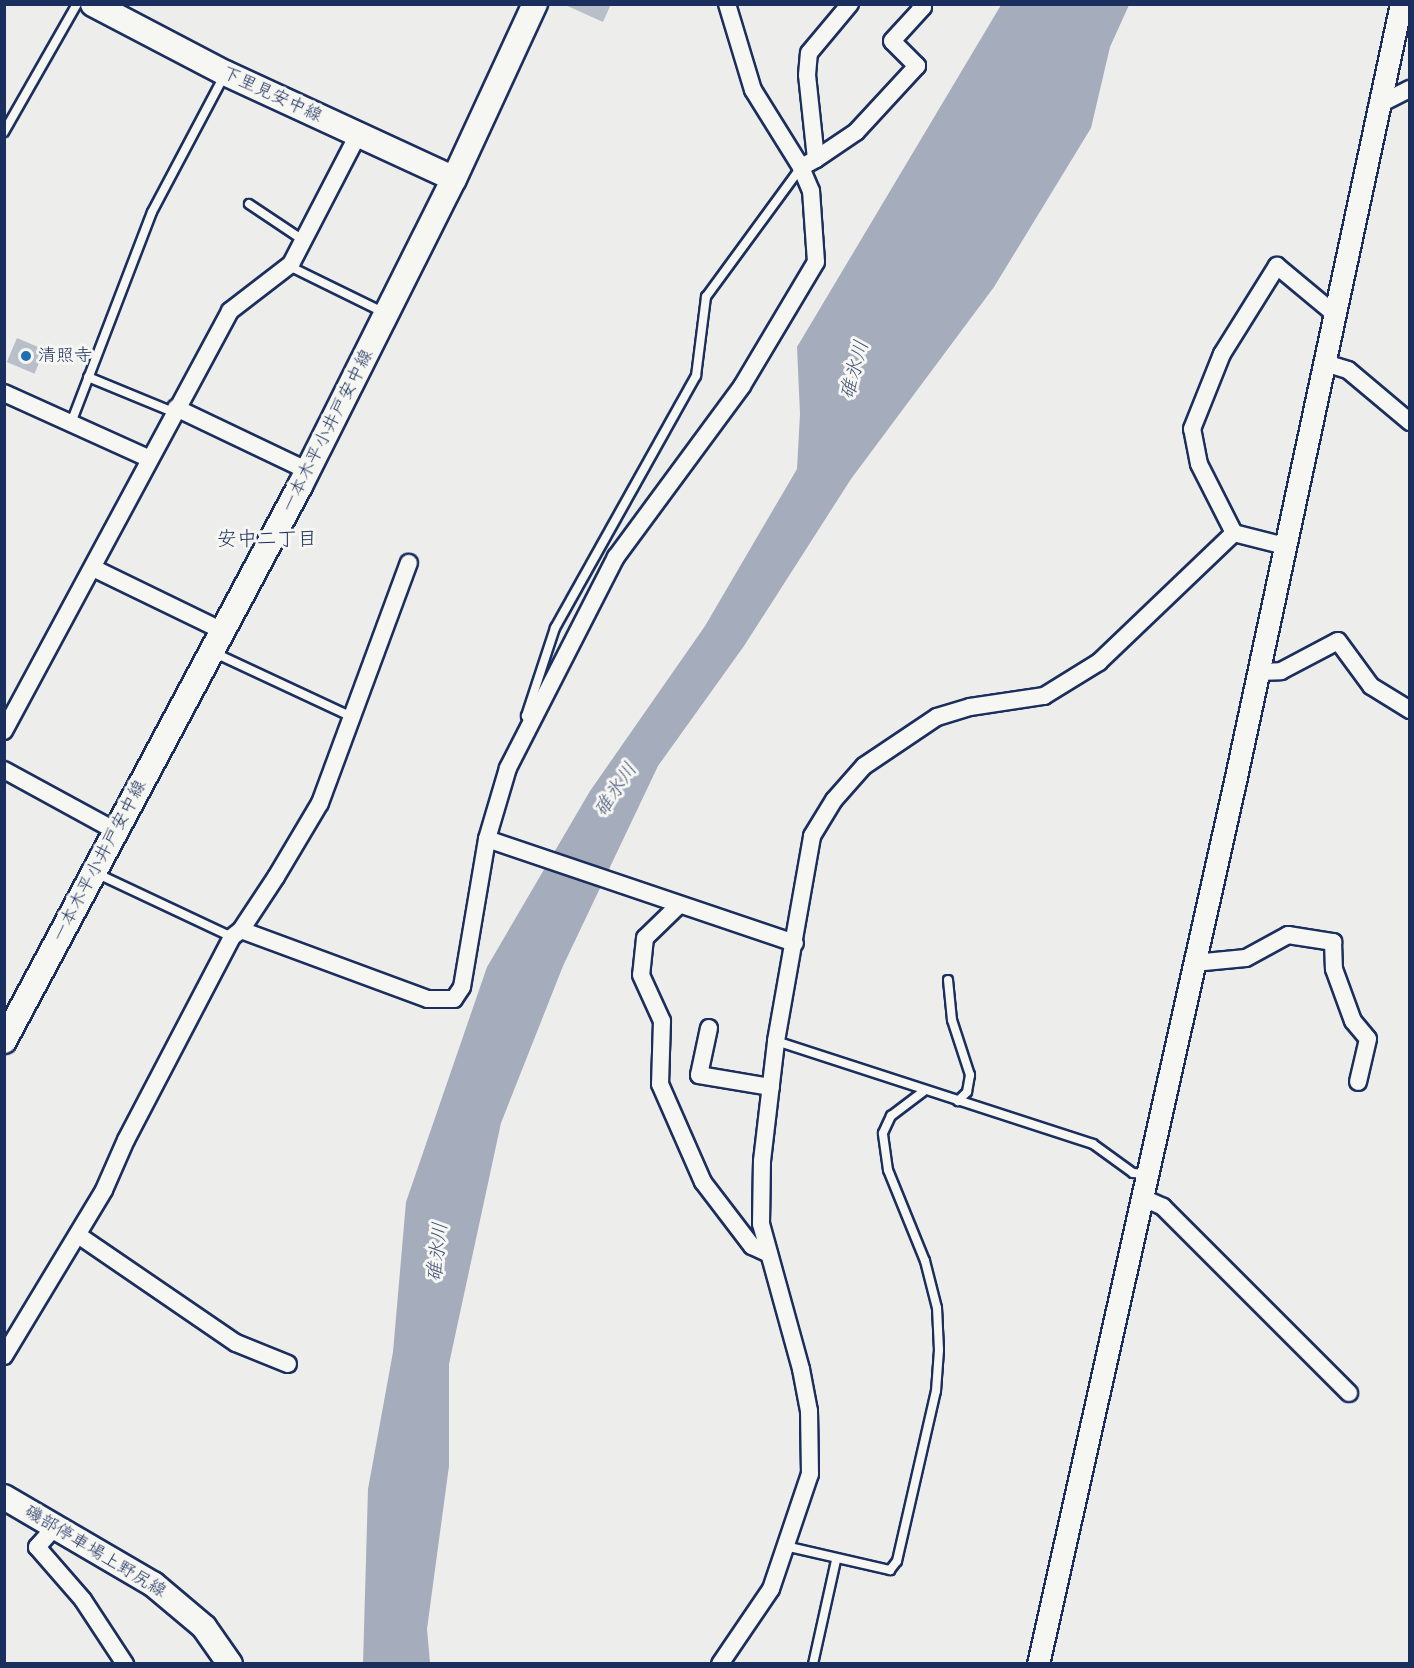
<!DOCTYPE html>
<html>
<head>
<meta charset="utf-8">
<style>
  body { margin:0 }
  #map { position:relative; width:1414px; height:1668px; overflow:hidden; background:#edeeec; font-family:"Balsamiq Sans","Klee One",sans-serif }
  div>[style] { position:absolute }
  .water>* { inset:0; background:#a5acbc }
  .building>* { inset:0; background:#b9bfc8; transform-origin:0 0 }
  .roads { filter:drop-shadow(2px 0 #1b2f5e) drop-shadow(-2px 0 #1b2f5e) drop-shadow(0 2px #1b2f5e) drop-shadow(0 -2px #1b2f5e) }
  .service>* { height:8px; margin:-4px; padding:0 4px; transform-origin:4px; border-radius:4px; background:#f6f6f2 }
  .minor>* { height:16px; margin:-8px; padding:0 8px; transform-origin:8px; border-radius:8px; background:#f6f6f2 }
  .tertiary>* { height:21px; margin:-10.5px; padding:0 10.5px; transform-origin:10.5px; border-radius:10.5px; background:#f6f6f2 }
  .secondary>* { height:24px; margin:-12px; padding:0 12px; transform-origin:12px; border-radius:12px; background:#f6f6f2 }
  .dots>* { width:16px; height:16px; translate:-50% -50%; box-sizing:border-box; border:3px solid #f6f6f2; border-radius:50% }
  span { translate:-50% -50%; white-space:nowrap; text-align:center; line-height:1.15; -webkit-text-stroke:6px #f6f6f2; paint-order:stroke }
  .street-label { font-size:18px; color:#1b2f5e }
  .poi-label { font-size:18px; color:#1b2f5e }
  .left { translate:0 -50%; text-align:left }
  .water-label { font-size:20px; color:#44547a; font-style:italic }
  .neighbourhood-label { font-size:20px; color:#1b2f5e }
  .frame { position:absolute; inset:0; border:6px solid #1b2f5e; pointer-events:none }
</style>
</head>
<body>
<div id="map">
  <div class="water">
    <div style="clip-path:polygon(1001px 5px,1129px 5px,1110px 47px,1091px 128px,994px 287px,851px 479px,744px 646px,658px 766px,563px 966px,501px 1123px,449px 1364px,449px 1466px,427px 1629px,430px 1663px,363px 1664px,368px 1489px,393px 1352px,406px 1202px,487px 967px,590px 791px,705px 626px,797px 469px,800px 414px,797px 347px)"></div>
  </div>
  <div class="building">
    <div style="clip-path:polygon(563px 4px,611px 4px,603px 22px)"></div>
    <div style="left:17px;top:338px;width:30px;height:26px;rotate:23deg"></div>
  </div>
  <div class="roads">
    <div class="service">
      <div style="left:4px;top:132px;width:147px;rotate:-60.3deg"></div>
      <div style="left:249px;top:204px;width:65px;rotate:33.7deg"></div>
      <div style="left:289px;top:266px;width:107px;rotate:26.1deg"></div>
      <div style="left:88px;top:377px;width:92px;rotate:22.4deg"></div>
      <div style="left:71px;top:423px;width:226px;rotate:-69deg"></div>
      <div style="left:152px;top:212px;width:154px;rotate:-62.1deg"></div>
      <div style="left:215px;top:653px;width:151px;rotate:25deg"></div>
      <div style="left:530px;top:724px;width:9px;rotate:-117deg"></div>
      <div style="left:526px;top:716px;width:93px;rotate:-71.8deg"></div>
      <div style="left:555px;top:628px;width:289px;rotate:-60.8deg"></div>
      <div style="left:696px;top:376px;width:80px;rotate:-82.8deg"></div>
      <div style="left:706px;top:297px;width:161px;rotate:-53.8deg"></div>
      <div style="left:96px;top:873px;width:150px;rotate:25.2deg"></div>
      <div style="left:948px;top:980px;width:40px;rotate:84.3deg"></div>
      <div style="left:952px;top:1020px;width:58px;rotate:71.9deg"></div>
      <div style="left:970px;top:1075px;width:17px;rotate:100deg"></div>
      <div style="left:967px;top:1092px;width:13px;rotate:135deg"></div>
      <div style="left:776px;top:1041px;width:333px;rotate:18deg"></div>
      <div style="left:1093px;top:1144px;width:49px;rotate:35.9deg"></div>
      <div style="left:1133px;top:1173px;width:13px;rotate:4deg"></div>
      <div style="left:785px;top:1546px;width:108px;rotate:12.9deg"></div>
      <div style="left:890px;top:1570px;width:11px;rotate:-52deg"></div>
      <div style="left:897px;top:1561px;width:174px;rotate:-77.1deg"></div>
      <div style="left:936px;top:1391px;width:41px;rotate:-85.8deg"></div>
      <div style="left:939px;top:1350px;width:42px;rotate:-92.7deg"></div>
      <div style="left:937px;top:1308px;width:49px;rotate:-104.3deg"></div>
      <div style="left:925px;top:1261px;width:98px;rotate:-112.1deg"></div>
      <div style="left:888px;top:1170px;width:37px;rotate:-98deg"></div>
      <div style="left:883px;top:1133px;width:19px;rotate:-65deg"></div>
      <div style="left:891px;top:1116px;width:41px;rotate:-37.1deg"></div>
      <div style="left:813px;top:1664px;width:107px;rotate:-77.5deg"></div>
    </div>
    <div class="minor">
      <div style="left:1378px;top:105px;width:36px;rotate:-27deg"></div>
      <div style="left:816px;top:159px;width:48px;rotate:-34deg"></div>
      <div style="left:856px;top:132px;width:90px;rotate:-47.3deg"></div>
      <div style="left:917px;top:66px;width:35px;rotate:-135deg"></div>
      <div style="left:892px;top:41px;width:46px;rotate:-47.6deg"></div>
      <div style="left:923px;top:7px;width:4px;rotate:-135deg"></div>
      <div style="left:807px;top:164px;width:10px;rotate:-29deg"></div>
      <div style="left:816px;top:159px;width:84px;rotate:-96.1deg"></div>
      <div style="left:807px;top:75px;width:22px;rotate:-85deg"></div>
      <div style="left:809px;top:53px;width:64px;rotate:-50.1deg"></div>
      <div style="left:1325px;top:363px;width:24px;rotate:17deg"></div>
      <div style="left:1348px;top:370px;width:81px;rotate:40deg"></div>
      <div style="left:4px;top:393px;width:160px;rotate:24.3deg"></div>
      <div style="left:176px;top:408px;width:146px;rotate:25.5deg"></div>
      <div style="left:1285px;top:546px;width:53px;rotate:-165.7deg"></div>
      <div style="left:1234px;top:533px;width:77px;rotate:-116.9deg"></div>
      <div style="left:1199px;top:464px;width:36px;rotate:-101deg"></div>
      <div style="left:1192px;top:429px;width:81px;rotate:-68.2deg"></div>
      <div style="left:1222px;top:354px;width:104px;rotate:-58deg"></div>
      <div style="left:1277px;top:266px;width:77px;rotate:39.7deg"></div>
      <div style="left:93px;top:568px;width:144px;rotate:25.9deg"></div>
      <div style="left:1258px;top:672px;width:23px;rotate:-2deg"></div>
      <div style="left:1281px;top:671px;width:64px;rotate:-27.8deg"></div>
      <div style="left:1338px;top:641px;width:56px;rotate:53.7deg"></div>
      <div style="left:1371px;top:686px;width:46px;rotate:31.6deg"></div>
      <div style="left:4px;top:731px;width:477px;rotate:-61.7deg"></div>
      <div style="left:230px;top:311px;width:77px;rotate:-37.6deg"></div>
      <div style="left:291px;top:264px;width:145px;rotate:-62.6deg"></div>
      <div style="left:4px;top:770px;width:128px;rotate:28.6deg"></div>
      <div style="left:487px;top:839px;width:325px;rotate:18.7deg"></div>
      <div style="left:679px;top:905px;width:47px;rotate:135.9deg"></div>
      <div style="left:645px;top:938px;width:37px;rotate:96deg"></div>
      <div style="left:641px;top:975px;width:51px;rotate:65.5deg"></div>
      <div style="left:662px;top:1021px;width:63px;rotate:91.8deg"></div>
      <div style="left:660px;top:1084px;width:107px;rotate:66.3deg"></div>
      <div style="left:703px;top:1182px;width:81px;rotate:52.6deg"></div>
      <div style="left:752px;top:1246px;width:19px;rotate:25deg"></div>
      <div style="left:241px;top:930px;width:199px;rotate:20.3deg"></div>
      <div style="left:428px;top:999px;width:26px"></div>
      <div style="left:454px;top:999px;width:14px;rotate:-56deg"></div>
      <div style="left:462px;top:987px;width:150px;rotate:-80.4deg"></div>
      <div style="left:487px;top:839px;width:74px;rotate:-73.5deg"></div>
      <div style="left:508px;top:768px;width:237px;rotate:-62.9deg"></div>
      <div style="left:616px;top:557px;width:212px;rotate:-53.6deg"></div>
      <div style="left:742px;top:386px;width:144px;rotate:-59.2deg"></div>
      <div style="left:816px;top:262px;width:71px;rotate:-94deg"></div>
      <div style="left:811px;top:191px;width:26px;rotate:-113deg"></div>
      <div style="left:801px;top:167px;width:91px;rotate:-121.9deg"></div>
      <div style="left:753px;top:90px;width:90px;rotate:-106.8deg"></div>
      <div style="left:1194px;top:963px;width:52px;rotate:-5.5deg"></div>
      <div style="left:1246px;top:958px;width:48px;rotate:-28.7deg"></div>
      <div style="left:1288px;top:935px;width:46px;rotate:8.8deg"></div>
      <div style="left:1333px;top:942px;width:27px;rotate:88deg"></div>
      <div style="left:1334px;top:969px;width:55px;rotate:69.9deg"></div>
      <div style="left:1353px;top:1021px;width:23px;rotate:50deg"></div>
      <div style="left:1368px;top:1039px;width:44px;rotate:103.1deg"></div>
      <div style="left:709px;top:1028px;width:48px;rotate:102deg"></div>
      <div style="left:699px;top:1075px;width:73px;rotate:9.5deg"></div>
      <div style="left:1141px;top:1197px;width:24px;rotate:24deg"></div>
      <div style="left:1163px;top:1207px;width:263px;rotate:45deg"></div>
      <div style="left:78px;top:1235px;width:191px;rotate:34.4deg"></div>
      <div style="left:236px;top:1343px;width:56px;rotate:22deg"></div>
      <div style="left:4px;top:1356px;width:194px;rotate:-58.9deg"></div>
      <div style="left:104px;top:1190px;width:55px;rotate:-66.3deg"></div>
      <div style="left:126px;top:1140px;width:229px;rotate:-62.4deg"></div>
      <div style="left:232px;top:937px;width:11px;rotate:-38deg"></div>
      <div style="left:241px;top:930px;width:64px;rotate:-56.6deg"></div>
      <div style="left:276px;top:877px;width:86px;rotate:-59.3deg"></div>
      <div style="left:320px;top:803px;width:256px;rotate:-69.7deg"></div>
      <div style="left:55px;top:1527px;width:27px;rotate:132deg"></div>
      <div style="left:37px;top:1547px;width:70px;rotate:49deg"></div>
      <div style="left:83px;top:1600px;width:77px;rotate:56.7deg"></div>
      <div style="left:720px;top:1664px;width:91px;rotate:-55.8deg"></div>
      <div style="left:771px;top:1589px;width:121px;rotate:-71.3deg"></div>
      <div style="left:810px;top:1474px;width:63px;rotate:-90.9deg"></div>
      <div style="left:809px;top:1411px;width:43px;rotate:-100.8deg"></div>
      <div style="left:801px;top:1369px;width:150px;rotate:-105.4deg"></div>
      <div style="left:761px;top:1224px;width:63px;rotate:-89.1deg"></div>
      <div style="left:762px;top:1161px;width:121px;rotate:-83.3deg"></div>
      <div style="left:776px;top:1041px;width:208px;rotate:-80deg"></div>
      <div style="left:812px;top:836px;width:42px;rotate:-58.6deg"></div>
      <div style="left:834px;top:800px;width:45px;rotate:-48.6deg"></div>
      <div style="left:864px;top:766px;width:88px;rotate:-33.9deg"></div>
      <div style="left:937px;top:717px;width:34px;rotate:-17deg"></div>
      <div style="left:970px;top:707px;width:75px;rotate:-8.5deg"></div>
      <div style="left:1044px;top:696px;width:65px;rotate:-31.7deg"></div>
      <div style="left:1099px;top:662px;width:187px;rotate:-43.7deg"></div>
    </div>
    <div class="tertiary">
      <div style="left:1038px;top:1664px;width:900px;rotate:-77.42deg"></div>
      <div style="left:1234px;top:786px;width:800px;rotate:-77.95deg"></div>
    </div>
    <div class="secondary">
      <div style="left:93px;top:4px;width:149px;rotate:27.6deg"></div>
      <div style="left:225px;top:73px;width:252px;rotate:24.8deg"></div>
      <div style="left:4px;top:1041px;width:629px;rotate:-61.93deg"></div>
      <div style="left:300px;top:486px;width:343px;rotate:-63.4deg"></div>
      <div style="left:454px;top:179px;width:193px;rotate:-65.2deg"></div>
      <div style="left:4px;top:1497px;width:173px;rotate:30.3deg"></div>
      <div style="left:153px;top:1584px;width:67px;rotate:40.1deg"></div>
      <div style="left:204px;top:1627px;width:45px;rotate:54.9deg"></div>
    </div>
  </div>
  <div class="dots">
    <div style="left:26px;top:356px;background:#1f6fb2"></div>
  </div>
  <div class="street-label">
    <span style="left:272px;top:95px;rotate:25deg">下里見安中線</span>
    <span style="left:328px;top:431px;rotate:-63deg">一本木平小井戸安中線</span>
    <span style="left:100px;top:861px;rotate:-62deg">一本木平小井戸安中線</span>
    <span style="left:95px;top:1552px;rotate:31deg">磯部停車場上野尻線</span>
  </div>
  <div class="poi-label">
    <span class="left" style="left:38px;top:356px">清照寺</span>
  </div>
  <div class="water-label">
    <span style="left:855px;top:370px;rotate:-75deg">碓氷川</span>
    <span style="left:616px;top:790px;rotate:-56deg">碓氷川</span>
    <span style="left:438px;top:1252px;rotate:-84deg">碓氷川</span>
  </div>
  <div class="neighbourhood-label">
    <span style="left:267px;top:539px">安中二丁目</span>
  </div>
  <div class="frame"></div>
</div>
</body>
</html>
